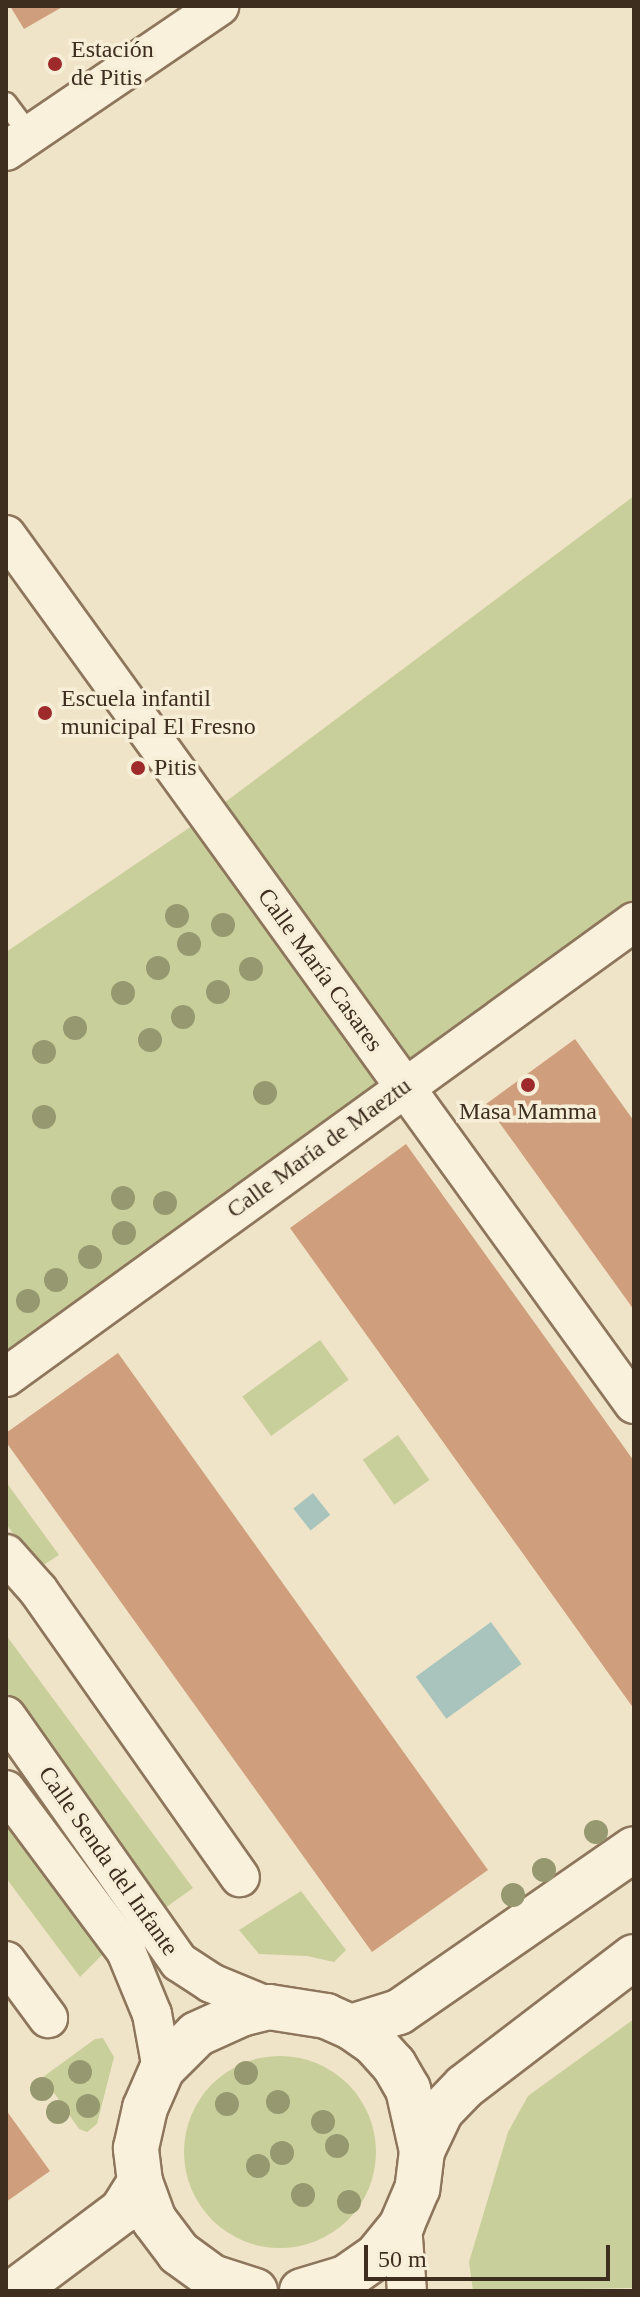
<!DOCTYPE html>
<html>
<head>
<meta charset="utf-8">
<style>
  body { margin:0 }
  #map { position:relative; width:640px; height:2297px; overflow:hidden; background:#f0e4c8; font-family:Georgia,serif }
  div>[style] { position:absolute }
  .green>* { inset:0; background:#c9cf9b; transform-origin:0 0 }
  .round { border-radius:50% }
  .water>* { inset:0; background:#a9c4bc; transform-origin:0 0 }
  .building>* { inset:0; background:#cf9f7d }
  .roads { filter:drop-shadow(2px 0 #8d765c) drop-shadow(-2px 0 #8d765c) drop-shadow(0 2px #8d765c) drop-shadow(0 -2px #8d765c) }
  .service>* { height:20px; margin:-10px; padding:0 10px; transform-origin:10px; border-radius:10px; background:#faf1dc }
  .minor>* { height:38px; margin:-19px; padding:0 19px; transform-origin:19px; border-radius:19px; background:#faf1dc }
  .tertiary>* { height:44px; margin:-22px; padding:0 22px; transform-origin:22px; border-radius:22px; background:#faf1dc }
  .trees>* { width:24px; height:24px; margin:-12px; border-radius:50%; background:#96986f }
  .dots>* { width:22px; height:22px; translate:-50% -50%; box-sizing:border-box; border:4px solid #f7eed8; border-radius:50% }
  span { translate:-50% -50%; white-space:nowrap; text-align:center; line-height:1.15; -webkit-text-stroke:7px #f7eed8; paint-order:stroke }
  .poi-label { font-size:24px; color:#3d2e20 }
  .left { translate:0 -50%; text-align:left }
  .street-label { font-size:24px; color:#3d2e20 }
  .frame { position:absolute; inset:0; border:8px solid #3d2e20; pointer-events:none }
  .scale { position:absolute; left:364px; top:2245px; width:246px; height:36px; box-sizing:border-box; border:4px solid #3d2e20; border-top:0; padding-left:10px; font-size:24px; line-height:28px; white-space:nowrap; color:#3d2e20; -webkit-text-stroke:6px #f7eed8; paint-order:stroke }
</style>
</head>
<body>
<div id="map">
  <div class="green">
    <div style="clip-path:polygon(634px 496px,634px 922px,6px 1377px,6px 952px,208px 815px)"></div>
    <div style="left:320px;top:1340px;width:49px;height:96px;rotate:54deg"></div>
    <div style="left:398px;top:1435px;width:55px;height:43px;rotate:55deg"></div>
    <div style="clip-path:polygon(6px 1482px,59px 1555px,39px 1568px,6px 1524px)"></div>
    <div style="clip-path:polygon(6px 1635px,193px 1888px,165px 1908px,6px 1692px)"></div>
    <div style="clip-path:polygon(6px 1817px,105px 1952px,80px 1977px,6px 1878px)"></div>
    <div style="clip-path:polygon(301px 1891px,346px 1950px,334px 1962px,307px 1956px,259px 1954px,239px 1930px)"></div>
    <div style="clip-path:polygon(634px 2019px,634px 2288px,473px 2291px,469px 2262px,508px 2132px,528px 2096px)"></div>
    <div style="clip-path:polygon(103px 2038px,114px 2057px,97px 2124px,87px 2132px,79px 2129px,43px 2077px,95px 2039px)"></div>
    <div class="round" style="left:184px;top:2056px;width:192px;height:192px"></div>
  </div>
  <div class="water">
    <div style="left:313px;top:1493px;width:28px;height:25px;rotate:52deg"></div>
    <div style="left:491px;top:1622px;width:52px;height:93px;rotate:54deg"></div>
  </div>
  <div class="building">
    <div style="clip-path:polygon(10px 6px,64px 6px,24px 29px)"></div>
    <div style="clip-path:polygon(575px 1039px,634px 1121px,634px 1310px,486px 1104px)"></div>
    <div style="clip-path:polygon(406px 1144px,634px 1461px,634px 1709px,290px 1228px)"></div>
    <div style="clip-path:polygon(118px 1353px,488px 1870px,372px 1952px,6px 1442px,6px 1433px)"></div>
    <div style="clip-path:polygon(6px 2110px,50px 2171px,6px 2202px)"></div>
  </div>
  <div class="roads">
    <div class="service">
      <div style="left:6px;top:103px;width:39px;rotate:53deg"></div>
    </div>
    <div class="minor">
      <div style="left:6px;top:151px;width:258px;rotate:-34.2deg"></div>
      <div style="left:6px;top:535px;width:1072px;rotate:54.15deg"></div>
      <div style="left:6px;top:1377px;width:776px;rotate:-35.92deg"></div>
      <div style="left:6px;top:1554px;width:48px;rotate:48.4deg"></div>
      <div style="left:38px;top:1590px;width:351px;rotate:54.9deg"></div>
      <div style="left:6px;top:1716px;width:301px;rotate:54.9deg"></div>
      <div style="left:179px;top:1962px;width:38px;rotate:33deg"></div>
      <div style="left:211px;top:1983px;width:63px;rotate:22.5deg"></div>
      <div style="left:6px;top:1790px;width:201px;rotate:53.3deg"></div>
      <div style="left:126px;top:1951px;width:68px;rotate:67.6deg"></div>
      <div style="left:152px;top:2014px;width:56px;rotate:79.7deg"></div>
      <div style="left:6px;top:1961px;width:71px;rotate:53.6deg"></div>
      <div style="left:402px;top:2225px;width:66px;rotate:85.7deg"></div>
    </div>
    <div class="tertiary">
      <div style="left:351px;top:2027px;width:50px;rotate:-17.4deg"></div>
      <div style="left:399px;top:2012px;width:286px;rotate:-34.7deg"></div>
      <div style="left:422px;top:2151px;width:44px;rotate:-64.6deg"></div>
      <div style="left:441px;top:2111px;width:33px;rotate:-46deg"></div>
      <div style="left:464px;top:2087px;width:214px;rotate:-37.4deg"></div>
      <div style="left:15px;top:2291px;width:134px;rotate:-36.8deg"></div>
      <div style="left:122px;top:2211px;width:34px;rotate:-58deg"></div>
      <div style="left:255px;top:2291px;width:45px;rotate:-162deg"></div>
      <div style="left:212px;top:2277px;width:41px;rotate:-144deg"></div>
      <div style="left:179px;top:2253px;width:41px;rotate:-127.1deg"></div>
      <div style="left:154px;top:2220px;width:40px;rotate:-110.2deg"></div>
      <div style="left:140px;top:2182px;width:34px;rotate:-97deg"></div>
      <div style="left:136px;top:2148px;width:41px;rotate:-77.3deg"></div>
      <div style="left:145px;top:2108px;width:43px;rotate:-66.4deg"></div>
      <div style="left:162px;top:2069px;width:49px;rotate:-45deg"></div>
      <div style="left:197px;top:2034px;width:48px;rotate:-24.4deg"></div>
      <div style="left:241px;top:2014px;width:29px;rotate:-14deg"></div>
      <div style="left:269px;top:2007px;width:58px;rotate:9deg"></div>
      <div style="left:326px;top:2016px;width:27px;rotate:24deg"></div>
      <div style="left:351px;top:2027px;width:28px;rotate:35deg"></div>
      <div style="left:374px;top:2043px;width:30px;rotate:48deg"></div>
      <div style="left:394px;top:2065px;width:28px;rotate:60deg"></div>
      <div style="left:408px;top:2089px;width:64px;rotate:77.3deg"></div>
      <div style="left:422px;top:2151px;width:38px;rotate:97deg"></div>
      <div style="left:417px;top:2189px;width:39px;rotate:113deg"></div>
      <div style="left:402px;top:2225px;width:40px;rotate:129deg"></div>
      <div style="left:377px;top:2256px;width:39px;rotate:145deg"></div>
      <div style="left:345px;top:2278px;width:45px;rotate:163.2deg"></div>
    </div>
  </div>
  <div class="trees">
    <div style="left:177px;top:916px"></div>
    <div style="left:223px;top:925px"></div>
    <div style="left:189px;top:944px"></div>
    <div style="left:158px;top:968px"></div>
    <div style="left:251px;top:969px"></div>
    <div style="left:218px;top:992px"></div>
    <div style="left:123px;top:993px"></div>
    <div style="left:183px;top:1017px"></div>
    <div style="left:75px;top:1028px"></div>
    <div style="left:150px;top:1040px"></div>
    <div style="left:44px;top:1052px"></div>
    <div style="left:265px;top:1093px"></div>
    <div style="left:44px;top:1117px"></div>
    <div style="left:123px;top:1198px"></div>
    <div style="left:165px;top:1203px"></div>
    <div style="left:124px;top:1233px"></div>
    <div style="left:90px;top:1257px"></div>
    <div style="left:56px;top:1280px"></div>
    <div style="left:28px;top:1301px"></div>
    <div style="left:596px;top:1832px"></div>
    <div style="left:544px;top:1870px"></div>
    <div style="left:513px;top:1895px"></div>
    <div style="left:80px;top:2072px"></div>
    <div style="left:246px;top:2073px"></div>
    <div style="left:42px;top:2089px"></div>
    <div style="left:278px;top:2102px"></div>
    <div style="left:227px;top:2104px"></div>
    <div style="left:88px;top:2106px"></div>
    <div style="left:58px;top:2112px"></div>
    <div style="left:323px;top:2122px"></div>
    <div style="left:337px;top:2146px"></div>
    <div style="left:282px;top:2153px"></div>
    <div style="left:258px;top:2166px"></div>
    <div style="left:303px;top:2195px"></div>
    <div style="left:349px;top:2202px"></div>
  </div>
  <div class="dots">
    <div style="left:55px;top:64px;background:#9e2a2b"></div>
    <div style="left:45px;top:713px;background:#9e2a2b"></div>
    <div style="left:138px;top:768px;background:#9e2a2b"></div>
    <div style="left:528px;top:1085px;background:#9e2a2b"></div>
  </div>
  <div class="poi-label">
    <span class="left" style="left:71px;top:64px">Estación<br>de Pitis</span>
    <span class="left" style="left:61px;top:713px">Escuela infantil<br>municipal El Fresno</span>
    <span class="left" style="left:154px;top:768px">Pitis</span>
    <span style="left:528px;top:1112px">Masa Mamma</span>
  </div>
  <div class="street-label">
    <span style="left:320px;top:970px;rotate:54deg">Calle María Casares</span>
    <span style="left:319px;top:1148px;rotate:-36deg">Calle María de Maeztu</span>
    <span style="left:108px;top:1861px;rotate:55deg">Calle Senda del Infante</span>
  </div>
  <div class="frame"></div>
  <div class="scale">50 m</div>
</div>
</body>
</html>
